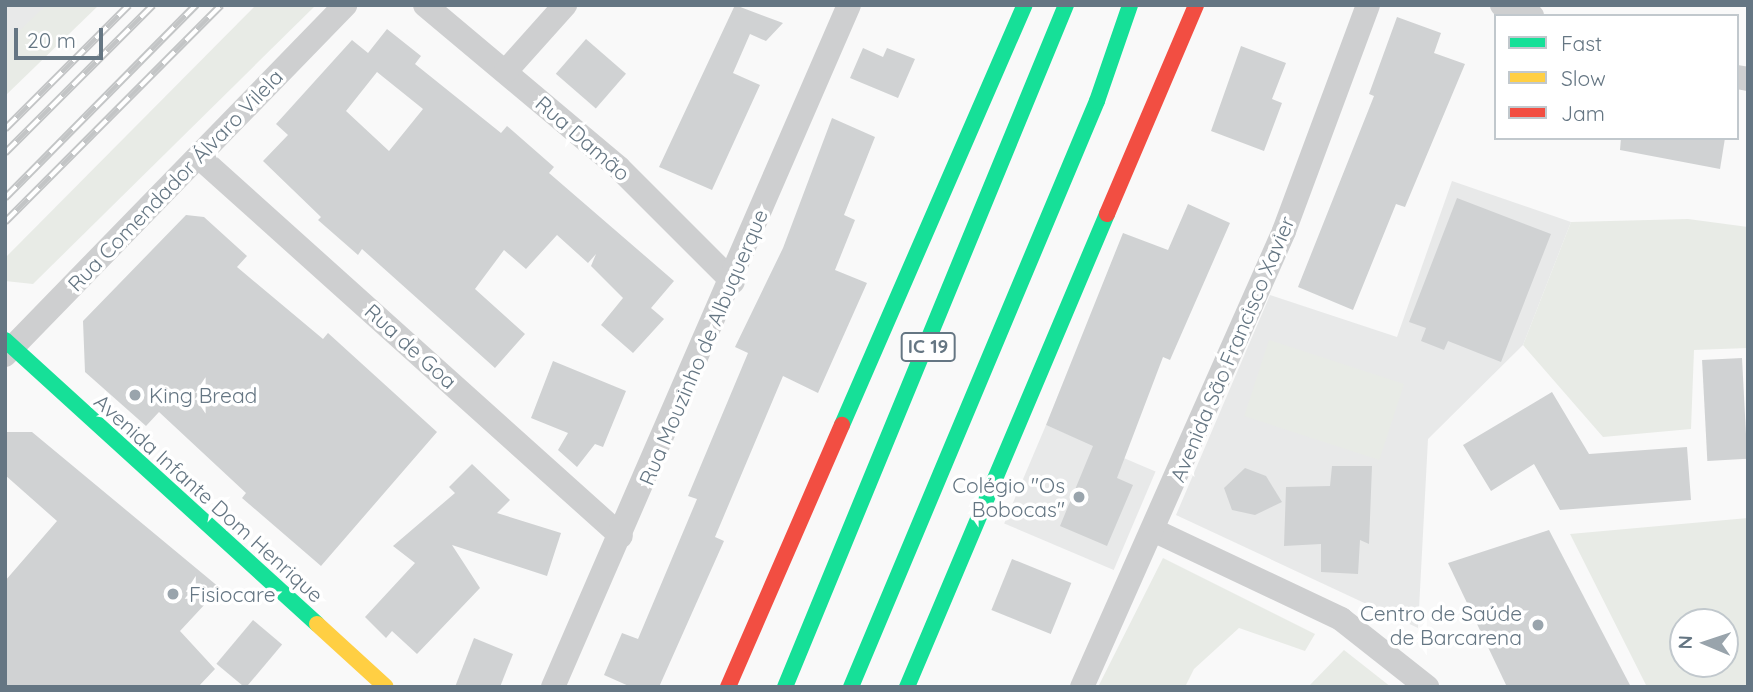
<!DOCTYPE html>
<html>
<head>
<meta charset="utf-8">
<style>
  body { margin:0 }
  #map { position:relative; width:1753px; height:692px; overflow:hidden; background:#f9f9f9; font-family:Quicksand,sans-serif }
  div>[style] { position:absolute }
  .built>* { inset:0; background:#e8e9e9; transform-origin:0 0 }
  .green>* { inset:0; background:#e8ebe6; transform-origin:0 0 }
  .building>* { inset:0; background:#d0d2d3; transform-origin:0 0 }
  .street>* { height:24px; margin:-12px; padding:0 12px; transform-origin:12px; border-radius:12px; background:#cecfd0 }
  .fast>* { height:16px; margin:-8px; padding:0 8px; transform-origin:8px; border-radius:8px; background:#16e098 }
  .slow>* { height:16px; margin:-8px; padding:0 8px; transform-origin:8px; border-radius:8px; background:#ffcf43 }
  .jam>* { height:16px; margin:-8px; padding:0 8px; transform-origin:8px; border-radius:8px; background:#f24e42 }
  .rail>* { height:8px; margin-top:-4px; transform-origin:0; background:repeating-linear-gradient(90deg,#fff 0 16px,#c3c5c6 0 32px); box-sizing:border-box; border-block:2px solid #c3c5c6 }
  .dots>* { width:19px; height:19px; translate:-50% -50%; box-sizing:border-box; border:4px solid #fff; border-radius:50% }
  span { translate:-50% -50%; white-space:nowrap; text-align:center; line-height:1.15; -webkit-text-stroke:7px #fff; paint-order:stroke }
  .shield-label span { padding:2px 5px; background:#fff; border:2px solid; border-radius:5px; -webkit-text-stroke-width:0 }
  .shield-label { font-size:19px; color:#657683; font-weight:700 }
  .street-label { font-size:21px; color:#657683 }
  .poi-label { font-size:21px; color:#657683 }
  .left { translate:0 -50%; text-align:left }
  .right { translate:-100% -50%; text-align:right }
  .frame { position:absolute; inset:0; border:7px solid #657683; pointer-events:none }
  .legend { position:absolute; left:1494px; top:14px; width:245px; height:126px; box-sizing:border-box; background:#fff; border:2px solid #c1c8cd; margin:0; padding:9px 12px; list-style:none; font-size:21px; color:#657683 }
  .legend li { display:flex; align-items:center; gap:14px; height:35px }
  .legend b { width:35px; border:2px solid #c1c8cd }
  .north { position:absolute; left:1669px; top:608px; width:70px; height:70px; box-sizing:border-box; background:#fff; border:2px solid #c1c8cd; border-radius:50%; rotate:272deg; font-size:19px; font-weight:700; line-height:28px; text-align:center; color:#657683 }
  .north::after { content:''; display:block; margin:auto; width:24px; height:32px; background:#99a4ac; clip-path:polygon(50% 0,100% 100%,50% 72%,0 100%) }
  .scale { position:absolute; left:14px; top:28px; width:89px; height:32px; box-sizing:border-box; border:4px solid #657683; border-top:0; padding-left:9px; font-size:21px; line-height:24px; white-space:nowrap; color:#657683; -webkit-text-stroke:5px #fff; paint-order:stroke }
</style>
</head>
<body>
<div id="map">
  <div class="built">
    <div style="clip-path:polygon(5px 5px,77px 5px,5px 76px)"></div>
    <div style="clip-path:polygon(1452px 181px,1571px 222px,1523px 345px,1428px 439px,1418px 628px,1176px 515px,1270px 295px,1397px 337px)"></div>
    <div style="left:1046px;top:425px;width:119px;height:107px;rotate:23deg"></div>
  </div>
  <div class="green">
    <div style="clip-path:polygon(46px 5px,99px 5px,5px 96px,5px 45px)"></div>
    <div style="clip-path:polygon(256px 5px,316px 5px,33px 284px,5px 281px,5px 258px)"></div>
    <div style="clip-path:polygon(1688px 219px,1748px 227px,1748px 348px,1694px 350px,1691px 429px,1603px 437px,1523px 345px,1571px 222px)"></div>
    <div style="left:1269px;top:340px;width:142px;height:80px;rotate:18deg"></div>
    <div style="clip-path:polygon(evenodd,1748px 518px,1748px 687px,1647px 687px,1570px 534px,1748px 518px,1725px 622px,1725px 664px,1683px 664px,1683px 622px,1725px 622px)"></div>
    <div style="clip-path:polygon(1163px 558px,1315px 634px,1305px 651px,1239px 628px,1194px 669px,1185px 687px,1098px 687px)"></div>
    <div style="clip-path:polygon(1344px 650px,1391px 687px,1308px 687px)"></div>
  </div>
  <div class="building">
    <div style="clip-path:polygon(735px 5px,783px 23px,766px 41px,750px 34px,733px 73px,760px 85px,712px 190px,659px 167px)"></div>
    <div style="clip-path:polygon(1397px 17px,1441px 33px,1434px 53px,1465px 64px,1405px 207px,1396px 204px,1353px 310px,1298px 287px,1374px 96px,1369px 94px)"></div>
    <div style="clip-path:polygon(evenodd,387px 29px,421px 56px,415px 64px,501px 133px,507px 126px,554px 167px,549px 173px,674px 281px,651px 308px,664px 319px,633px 353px,601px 325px,623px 298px,591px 266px,596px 254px,588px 263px,557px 235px,526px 269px,504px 250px,475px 289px,525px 334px,495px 368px,362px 249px,358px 255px,318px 220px,321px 217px,263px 161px,288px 135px,276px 124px,352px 40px,368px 53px,387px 29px,377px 72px,423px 109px,389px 151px,346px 111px,377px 72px)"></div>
    <div style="left:586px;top:39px;width:53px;height:46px;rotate:41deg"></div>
    <div style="clip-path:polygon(1241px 46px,1286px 63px,1272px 99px,1282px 103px,1264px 151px,1211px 131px)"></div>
    <div style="clip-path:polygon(863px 48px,883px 57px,887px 48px,915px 59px,898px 98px,850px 78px)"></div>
    <div style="clip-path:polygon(832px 118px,875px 137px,844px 215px,855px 220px,835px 270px,867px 283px,818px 393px,783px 376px,715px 537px,724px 541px,659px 687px,631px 687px,604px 675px,622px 633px,638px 639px,697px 499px,688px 496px,748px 353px,735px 347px,783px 248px)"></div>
    <div style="clip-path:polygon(1621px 138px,1725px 138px,1720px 169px,1620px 150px)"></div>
    <div style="clip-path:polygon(1457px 198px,1551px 234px,1501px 362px,1448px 341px,1444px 350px,1421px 341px,1426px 328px,1409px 322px)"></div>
    <div style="clip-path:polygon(1188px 204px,1230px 223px,1170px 360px,1163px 357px,1117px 478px,1133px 485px,1107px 546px,1060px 526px,1093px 446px,1046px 425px,1123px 233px,1168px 250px)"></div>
    <div style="clip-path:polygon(186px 215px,204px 217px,247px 256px,237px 267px,323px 339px,328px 333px,437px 432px,321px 566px,242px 498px,246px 493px,159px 412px,146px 426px,85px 372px,83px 321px)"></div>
    <div style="left:1742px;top:358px;width:101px;height:40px;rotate:87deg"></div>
    <div style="clip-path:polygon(553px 361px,626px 391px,603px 447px,595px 444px,577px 467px,558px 450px,568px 433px,531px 418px)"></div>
    <div style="clip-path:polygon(1552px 392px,1589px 454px,1687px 447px,1691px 500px,1560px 510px,1534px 464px,1491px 491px,1463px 445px)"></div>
    <div style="clip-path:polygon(5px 432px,32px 432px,220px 588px,180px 631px,215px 669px,198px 687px,5px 687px,5px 581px,57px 521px,5px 475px)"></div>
    <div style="clip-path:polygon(472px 464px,510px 500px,497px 513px,561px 533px,547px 576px,452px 545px,480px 588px,417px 654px,392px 631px,386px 638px,365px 617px,415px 563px,393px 546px,455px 493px,449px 487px)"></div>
    <div style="clip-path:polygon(1332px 466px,1372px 466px,1369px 544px,1360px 540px,1358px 574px,1321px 572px,1321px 544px,1284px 546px,1286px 487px,1330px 486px)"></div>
    <div style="clip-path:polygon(1245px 468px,1266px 476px,1282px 502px,1255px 515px,1232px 510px,1224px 488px)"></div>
    <div style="clip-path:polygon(1549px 530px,1631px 687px,1507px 687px,1448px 563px)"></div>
    <div style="left:1012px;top:559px;width:64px;height:55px;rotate:22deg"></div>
    <div style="left:253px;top:620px;width:38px;height:57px;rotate:40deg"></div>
    <div style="clip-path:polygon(474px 638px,513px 654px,500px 687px,455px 687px)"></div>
  </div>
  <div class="street">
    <div style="left:425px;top:5px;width:253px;rotate:40deg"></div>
    <div style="left:619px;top:168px;width:161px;rotate:45deg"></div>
    <div style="left:1502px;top:5px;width:32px;rotate:20deg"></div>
    <div style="left:506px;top:71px;width:89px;rotate:-48.2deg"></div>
    <div style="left:1737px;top:77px;width:11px;rotate:10deg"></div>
    <div style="left:199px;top:157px;width:567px;rotate:41.93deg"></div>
    <div style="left:5px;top:355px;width:488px;rotate:-45.8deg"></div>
    <div style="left:1153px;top:530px;width:208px;rotate:25.3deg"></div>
    <div style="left:1341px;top:619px;width:110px;rotate:38.3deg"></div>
    <div style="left:553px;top:687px;width:743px;rotate:-66.54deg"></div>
    <div style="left:1082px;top:687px;width:499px;rotate:-66.1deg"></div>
    <div style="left:1284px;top:231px;width:241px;rotate:-69.6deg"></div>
  </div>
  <div class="fast">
    <div style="left:5px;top:340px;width:422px;rotate:42.3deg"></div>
    <div style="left:842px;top:425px;width:458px;rotate:-66.5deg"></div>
    <div style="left:785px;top:687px;width:738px;rotate:-67.61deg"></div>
    <div style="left:851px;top:687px;width:636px;rotate:-67.23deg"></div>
    <div style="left:1097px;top:101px;width:102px;rotate:-71deg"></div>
    <div style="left:907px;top:687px;width:514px;rotate:-67.08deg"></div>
  </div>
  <div class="slow">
    <div style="left:317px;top:624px;width:93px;rotate:42.4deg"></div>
  </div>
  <div class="jam">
    <div style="left:1107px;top:214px;width:227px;rotate:-66.9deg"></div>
    <div style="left:728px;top:687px;width:286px;rotate:-66.5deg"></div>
  </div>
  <div class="rail">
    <div style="left:5px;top:129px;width:175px;rotate:-45deg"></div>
    <div style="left:5px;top:153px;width:209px;rotate:-45deg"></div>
    <div style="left:5px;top:198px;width:272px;rotate:-45.3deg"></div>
    <div style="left:5px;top:222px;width:306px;rotate:-45.1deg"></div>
  </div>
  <div class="dots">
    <div style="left:135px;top:395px;background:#99a4ac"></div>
    <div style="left:1079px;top:497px;background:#99a4ac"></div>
    <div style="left:173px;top:594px;background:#99a4ac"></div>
    <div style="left:1538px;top:625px;background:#99a4ac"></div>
  </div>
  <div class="shield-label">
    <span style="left:928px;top:347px">IC 19</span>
  </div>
  <div class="street-label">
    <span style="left:583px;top:138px;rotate:41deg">Rua Damão</span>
    <span style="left:175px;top:180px;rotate:-46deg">Rua Comendador Álvaro Vilela</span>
    <span style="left:411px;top:346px;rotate:42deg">Rua de Goa</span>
    <span style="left:703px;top:347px;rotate:-67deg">Rua Mouzinho de Albuquerque</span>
    <span style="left:1232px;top:349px;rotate:-67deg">Avenida São Francisco Xavier</span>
    <span style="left:209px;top:498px;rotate:42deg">Avenida Infante Dom Henrique</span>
  </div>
  <div class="poi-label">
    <span class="left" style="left:149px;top:395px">King Bread</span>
    <span class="right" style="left:1065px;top:497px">Colégio "Os<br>Bobocas"</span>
    <span class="left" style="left:189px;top:594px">Fisiocare</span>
    <span class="right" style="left:1522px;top:625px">Centro de Saúde<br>de Barcarena</span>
  </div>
  <div class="frame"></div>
  <ul class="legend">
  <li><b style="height:9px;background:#16e098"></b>Fast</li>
  <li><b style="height:9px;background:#ffcf43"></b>Slow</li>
  <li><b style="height:9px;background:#f24e42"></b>Jam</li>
  </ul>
  <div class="north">N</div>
  <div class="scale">20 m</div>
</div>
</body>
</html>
